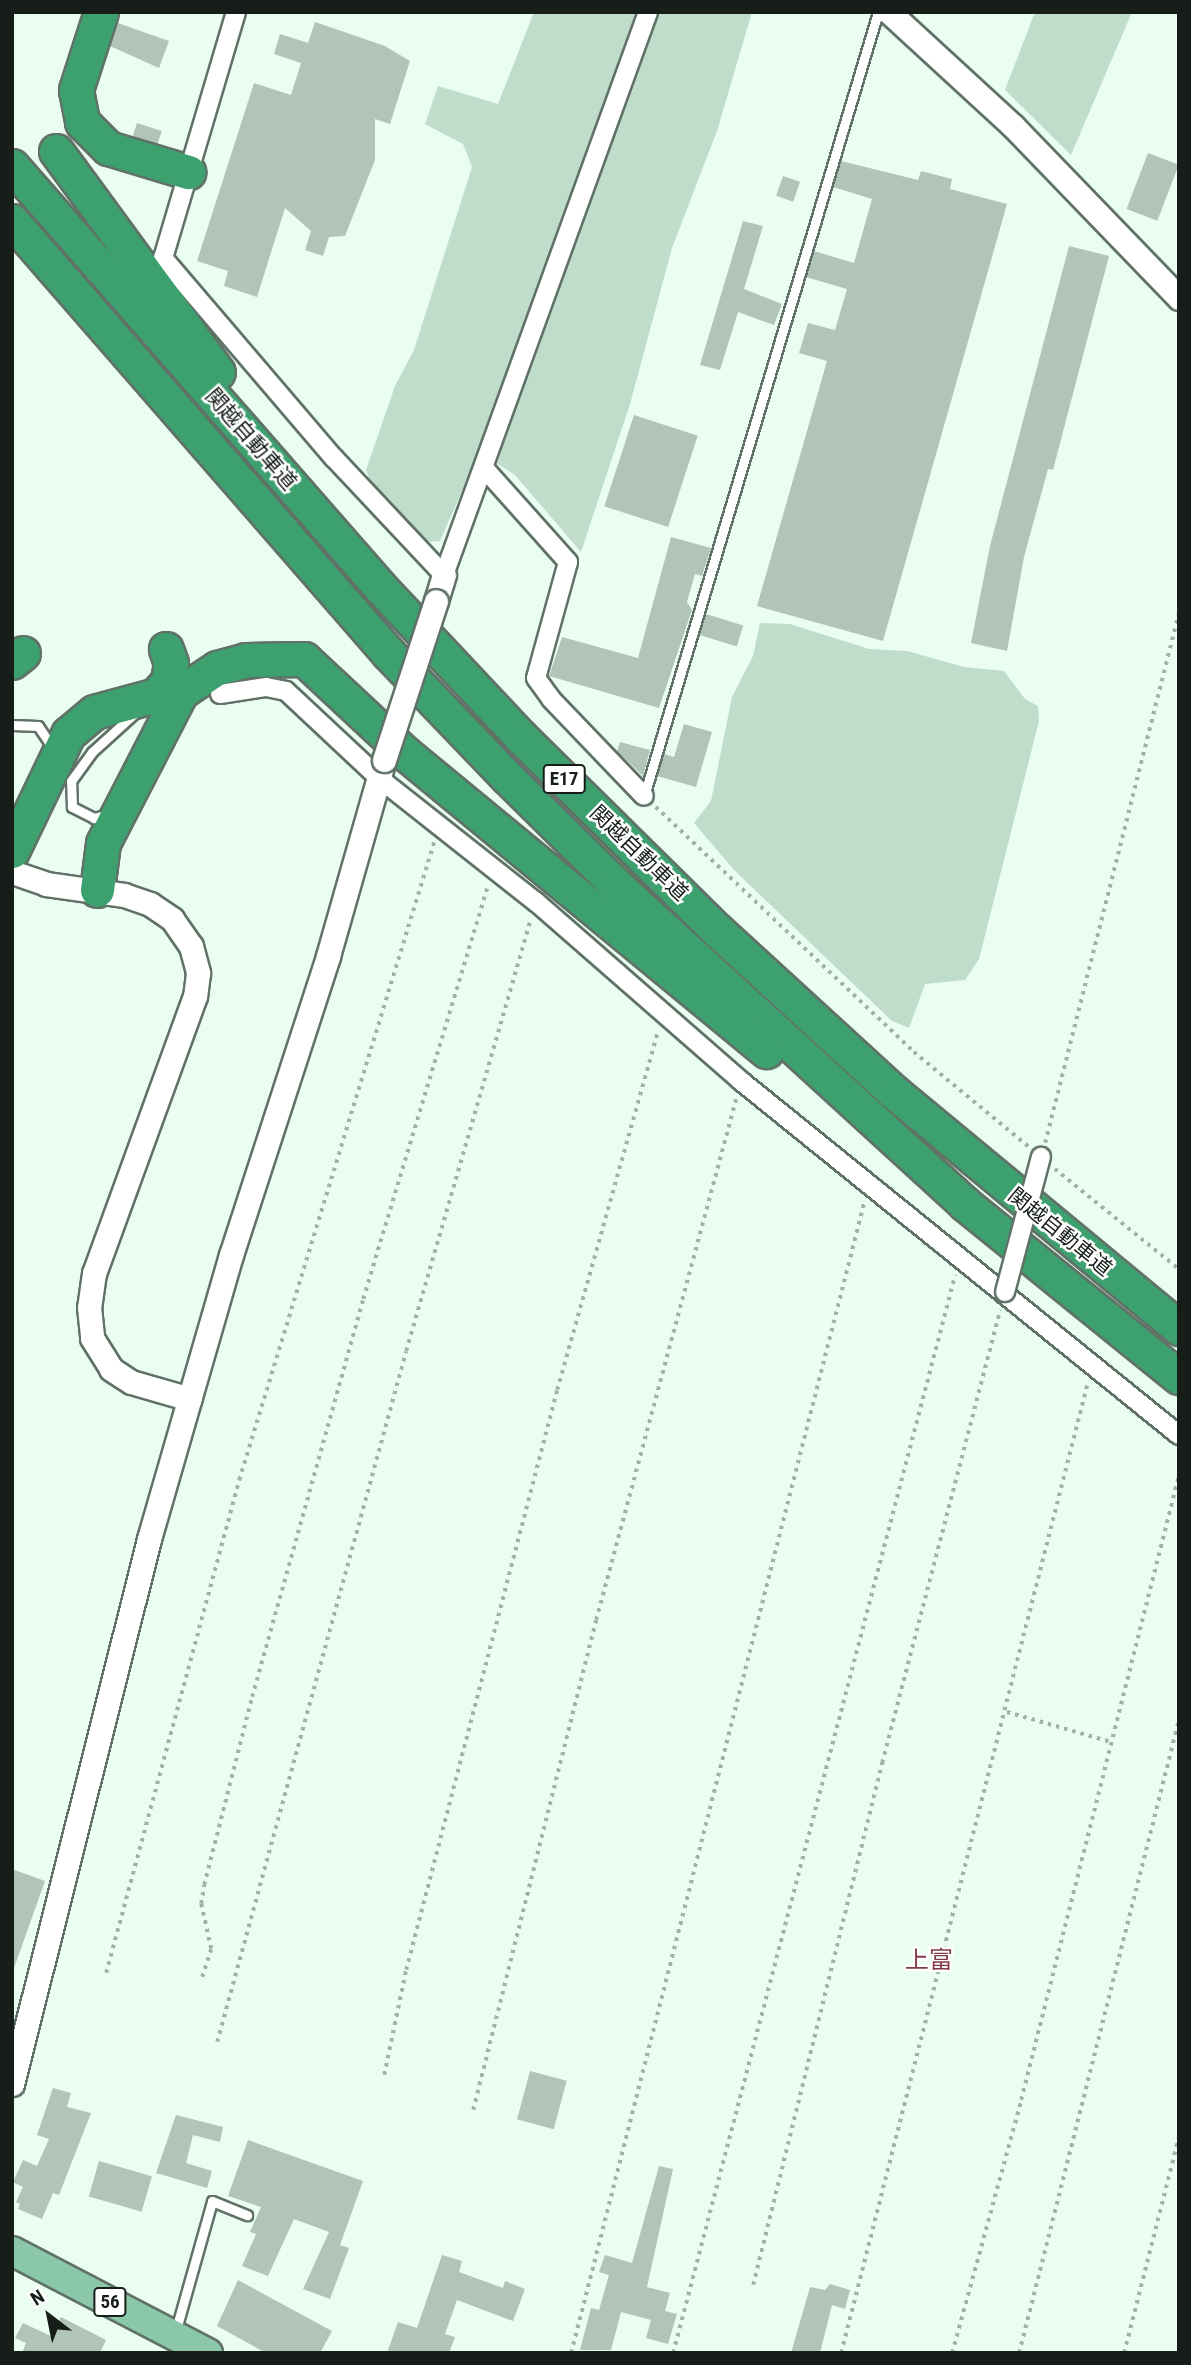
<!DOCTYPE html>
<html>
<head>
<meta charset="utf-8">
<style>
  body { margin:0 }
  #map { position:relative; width:1191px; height:2365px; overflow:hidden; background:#e9fdf0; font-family:"Roboto Condensed","Noto Sans JP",sans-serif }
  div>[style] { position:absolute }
  .green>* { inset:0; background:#bfddca }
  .building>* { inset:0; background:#b1c4b8; transform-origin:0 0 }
  .path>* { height:3.5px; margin-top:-1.75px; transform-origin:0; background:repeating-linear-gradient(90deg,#a1b1a6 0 3.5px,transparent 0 8.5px) }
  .roads { filter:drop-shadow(2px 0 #607267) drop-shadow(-2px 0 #607267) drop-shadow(0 2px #607267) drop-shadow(0 -2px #607267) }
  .service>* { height:9px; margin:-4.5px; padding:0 4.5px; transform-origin:4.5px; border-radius:4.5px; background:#fff }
  .minor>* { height:18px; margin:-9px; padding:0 9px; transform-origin:9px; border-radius:9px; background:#fff }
  .tertiary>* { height:23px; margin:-11.5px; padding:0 11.5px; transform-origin:11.5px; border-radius:11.5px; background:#fff }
  .primary>* { height:28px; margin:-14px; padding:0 14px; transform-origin:14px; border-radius:14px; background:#8bc7a9 }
  .motorway>* { height:33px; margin:-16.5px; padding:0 16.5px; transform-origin:16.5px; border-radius:16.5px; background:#3da16f }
  .bridges { filter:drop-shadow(2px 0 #607267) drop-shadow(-2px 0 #607267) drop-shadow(0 2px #607267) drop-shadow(0 -2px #607267) }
  .minor-bridge>* { height:18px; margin:-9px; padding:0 9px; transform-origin:9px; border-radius:9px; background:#fff }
  .tertiary-bridge>* { height:23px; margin:-11.5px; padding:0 11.5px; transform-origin:11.5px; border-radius:11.5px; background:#fff }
  span { translate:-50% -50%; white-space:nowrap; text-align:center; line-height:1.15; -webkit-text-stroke:5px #fff; paint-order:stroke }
  .shield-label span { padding:2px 5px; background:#fff; border:2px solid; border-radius:5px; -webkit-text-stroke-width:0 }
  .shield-label { font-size:19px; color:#171e19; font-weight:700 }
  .street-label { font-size:21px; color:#171e19 }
  .quarter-label { font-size:24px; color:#803848 }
  .frame { position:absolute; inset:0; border:14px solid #171e19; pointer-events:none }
  .north { position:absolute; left:14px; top:2281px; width:70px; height:70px; -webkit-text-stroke:5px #fff; paint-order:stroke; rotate:328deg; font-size:19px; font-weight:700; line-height:28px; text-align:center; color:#171e19 }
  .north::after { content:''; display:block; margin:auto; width:24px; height:32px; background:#171e19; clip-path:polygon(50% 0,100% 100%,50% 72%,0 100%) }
</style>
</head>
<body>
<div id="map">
  <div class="green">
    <div style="clip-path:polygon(534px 12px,752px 12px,717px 131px,672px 248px,630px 404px,581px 552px,515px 475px,485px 456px,464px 487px,440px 541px,426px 542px,372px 485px,366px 470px,395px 386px,414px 350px,472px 167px,463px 144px,425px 124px,438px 86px,498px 104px)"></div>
    <div style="clip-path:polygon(1035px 12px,1132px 12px,1071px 155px,1005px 90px)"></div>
    <div style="clip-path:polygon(760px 623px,790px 624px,869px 649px,907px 651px,964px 667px,1004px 671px,1025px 699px,1038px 706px,1039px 721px,979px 959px,965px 980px,925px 984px,909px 1028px,892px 1021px,734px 870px,694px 823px,711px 801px,732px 697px,753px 656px)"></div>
  </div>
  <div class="building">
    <div style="clip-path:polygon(315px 22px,385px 46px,410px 61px,390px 124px,375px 119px,375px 160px,345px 236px,329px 237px,323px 256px,305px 250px,311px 231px,285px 208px,257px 297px,224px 286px,228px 271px,197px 261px,254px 83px,291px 95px,301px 63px,274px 54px,280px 34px,308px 43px)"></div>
    <div style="clip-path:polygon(118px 23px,169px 41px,159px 68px,110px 46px)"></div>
    <div style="left:137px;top:123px;width:26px;height:14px;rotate:18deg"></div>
    <div style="left:1148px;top:153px;width:33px;height:60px;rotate:21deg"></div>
    <div style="clip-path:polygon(841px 161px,918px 180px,921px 171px,952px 179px,950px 189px,1007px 204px,883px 641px,757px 606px,827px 361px,799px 353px,808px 323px,835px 330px,847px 289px,806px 277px,814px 251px,854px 263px,872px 199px,833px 187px)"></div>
    <div style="left:783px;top:176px;width:18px;height:21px;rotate:19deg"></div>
    <div style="clip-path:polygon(743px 221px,763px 226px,744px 289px,782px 304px,774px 325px,738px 312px,720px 370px,700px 365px)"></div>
    <div style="clip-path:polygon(1069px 246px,1109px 256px,1053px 470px,1048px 469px,1024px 557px,1007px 651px,971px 643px,990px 546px)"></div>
    <div style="left:634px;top:415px;width:67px;height:96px;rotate:18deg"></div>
    <div style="clip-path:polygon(671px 537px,711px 548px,702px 576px,695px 574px,687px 602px,692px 610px,659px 708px,549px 676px,562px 637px,638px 658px)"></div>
    <div style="left:706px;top:614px;width:39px;height:22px;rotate:17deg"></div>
    <div style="clip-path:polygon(684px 724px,712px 732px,696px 787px,657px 776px,664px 754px,674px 757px)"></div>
    <div style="clip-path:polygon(620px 742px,650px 750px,643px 776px,617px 751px)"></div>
    <div style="clip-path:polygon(12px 1869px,45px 1881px,14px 1968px,12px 1968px)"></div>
    <div style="left:530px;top:2071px;width:38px;height:50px;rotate:15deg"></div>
    <div style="clip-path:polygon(53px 2088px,71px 2093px,67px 2107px,91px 2113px,59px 2195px,53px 2193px,42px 2219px,18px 2209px,20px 2204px,16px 2202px,23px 2187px,13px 2182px,23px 2160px,37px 2166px,49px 2139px,37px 2135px)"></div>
    <div style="clip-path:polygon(176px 2115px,223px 2127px,220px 2142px,193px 2135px,186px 2163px,212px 2171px,207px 2188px,156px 2173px)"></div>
    <div style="clip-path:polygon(248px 2140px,363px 2181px,340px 2245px,349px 2248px,330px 2299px,303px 2289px,329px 2232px,294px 2219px,268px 2276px,242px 2266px,256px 2234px,250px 2232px,261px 2207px,228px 2196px)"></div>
    <div style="left:99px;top:2161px;width:55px;height:37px;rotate:16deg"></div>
    <div style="clip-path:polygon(659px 2166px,673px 2169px,647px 2287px,670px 2293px,665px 2311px,677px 2314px,668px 2344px,646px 2338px,651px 2320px,621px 2312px,611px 2350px,580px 2350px,591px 2308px,599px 2310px,609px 2275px,599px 2272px,605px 2255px,632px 2263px)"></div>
    <div style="clip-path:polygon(442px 2255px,462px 2261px,459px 2272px,503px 2288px,505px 2281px,525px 2289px,513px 2321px,457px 2300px,445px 2334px,455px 2337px,449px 2353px,387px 2353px,398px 2322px,417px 2328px)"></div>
    <div style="clip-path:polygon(238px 2280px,332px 2331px,320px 2353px,266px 2353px,217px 2326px)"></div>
    <div style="clip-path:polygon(830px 2284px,850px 2290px,845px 2309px,832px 2305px,820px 2353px,791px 2353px,810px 2287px,825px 2290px)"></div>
    <div style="clip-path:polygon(61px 2317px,106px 2340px,100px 2353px,22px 2353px,26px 2343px,15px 2338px,23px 2323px,51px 2336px)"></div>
  </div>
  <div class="path">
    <div style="left:656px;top:807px;width:356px;rotate:43.5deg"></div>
    <div style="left:914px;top:1052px;width:148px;rotate:39.5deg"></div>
    <div style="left:1045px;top:1143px;width:548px;rotate:-75.84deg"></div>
    <div style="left:1055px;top:1169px;width:159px;rotate:38.9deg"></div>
    <div style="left:1007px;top:1712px;width:108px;rotate:16.1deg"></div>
    <div style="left:106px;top:1973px;width:511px;rotate:-74.9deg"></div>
    <div style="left:239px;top:1480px;width:667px;rotate:-73deg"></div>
    <div style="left:202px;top:1977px;width:29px;rotate:-72deg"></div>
    <div style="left:211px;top:1949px;width:46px;rotate:-102.5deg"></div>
    <div style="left:201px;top:1904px;width:19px;rotate:-81deg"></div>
    <div style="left:204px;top:1885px;width:194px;rotate:-75.7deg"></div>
    <div style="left:252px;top:1697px;width:413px;rotate:-74.4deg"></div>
    <div style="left:363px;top:1299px;width:432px;rotate:-73.2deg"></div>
    <div style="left:217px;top:2042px;width:716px;rotate:-74.7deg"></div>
    <div style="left:406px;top:1351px;width:448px;rotate:-73.9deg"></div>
    <div style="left:384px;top:2075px;width:107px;rotate:-78.2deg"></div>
    <div style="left:406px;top:1970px;width:599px;rotate:-75.41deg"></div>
    <div style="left:557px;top:1390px;width:373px;rotate:-74.3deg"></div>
    <div style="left:473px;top:2110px;width:505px;rotate:-75.91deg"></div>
    <div style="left:596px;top:1620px;width:539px;rotate:-74.96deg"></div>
    <div style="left:753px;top:2285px;width:538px;rotate:-76.12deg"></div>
    <div style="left:882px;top:1763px;width:468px;rotate:-75.4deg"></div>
    <div style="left:571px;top:2353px;width:1187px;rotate:-75.71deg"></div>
    <div style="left:673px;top:2353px;width:1114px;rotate:-75.34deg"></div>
    <div style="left:841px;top:2353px;width:1003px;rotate:-75.74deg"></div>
    <div style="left:952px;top:2353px;width:262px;rotate:-74.7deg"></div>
    <div style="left:1021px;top:2100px;width:646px;rotate:-75.83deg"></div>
    <div style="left:1019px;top:2353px;width:654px;rotate:-75.84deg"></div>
    <div style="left:1124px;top:2353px;width:224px;rotate:-75.8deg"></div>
  </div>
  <div class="roads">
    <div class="service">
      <div style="left:12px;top:725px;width:26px;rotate:2deg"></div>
      <div style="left:38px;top:726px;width:23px;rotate:56deg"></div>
      <div style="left:644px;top:796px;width:818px;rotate:-73.38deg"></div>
      <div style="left:109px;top:814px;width:16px;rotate:165deg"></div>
      <div style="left:94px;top:818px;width:25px;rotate:-153deg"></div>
      <div style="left:72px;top:807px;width:26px;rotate:-92deg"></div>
      <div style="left:71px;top:781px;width:36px;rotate:-54deg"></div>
      <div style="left:92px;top:752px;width:58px;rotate:-42.2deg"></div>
      <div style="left:175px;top:2333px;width:137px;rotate:-74.3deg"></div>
      <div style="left:212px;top:2201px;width:38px;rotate:22deg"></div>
    </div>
    <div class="minor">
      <div style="left:236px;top:12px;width:257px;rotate:106.5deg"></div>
      <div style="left:163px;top:258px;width:263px;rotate:49.5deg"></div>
      <div style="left:334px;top:458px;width:161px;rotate:46.8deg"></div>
      <div style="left:444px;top:575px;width:599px;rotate:-70.08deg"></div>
      <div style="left:484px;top:468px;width:126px;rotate:48.2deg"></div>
      <div style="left:568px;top:562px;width:120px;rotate:105.4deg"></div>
      <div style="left:536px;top:678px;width:26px;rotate:54deg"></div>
      <div style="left:551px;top:699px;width:134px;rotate:46.2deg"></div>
      <div style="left:220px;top:694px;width:47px;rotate:-8.7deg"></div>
      <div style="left:266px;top:687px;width:20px;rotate:11deg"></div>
      <div style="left:286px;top:691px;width:129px;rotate:43.1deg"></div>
      <div style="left:380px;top:779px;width:199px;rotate:38.3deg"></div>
      <div style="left:536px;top:902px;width:272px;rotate:41.1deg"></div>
      <div style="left:741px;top:1081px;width:563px;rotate:38.95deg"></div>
    </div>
    <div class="tertiary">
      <div style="left:889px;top:12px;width:168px;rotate:42.6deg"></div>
      <div style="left:1013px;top:126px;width:239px;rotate:46deg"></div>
      <div style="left:436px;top:601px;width:27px;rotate:-73deg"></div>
      <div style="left:12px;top:872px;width:36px;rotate:19deg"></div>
      <div style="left:46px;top:884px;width:79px;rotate:8deg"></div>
      <div style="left:124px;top:895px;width:28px;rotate:19deg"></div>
      <div style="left:150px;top:904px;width:27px;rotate:34deg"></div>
      <div style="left:172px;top:919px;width:33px;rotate:55deg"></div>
      <div style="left:191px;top:946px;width:28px;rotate:75deg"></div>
      <div style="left:198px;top:973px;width:23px;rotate:97deg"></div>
      <div style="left:195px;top:996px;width:295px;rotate:110deg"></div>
      <div style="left:94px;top:1273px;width:34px;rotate:98deg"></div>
      <div style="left:89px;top:1307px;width:31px;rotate:84deg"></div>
      <div style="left:92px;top:1338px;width:36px;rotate:58deg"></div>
      <div style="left:111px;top:1369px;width:24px;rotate:33deg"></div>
      <div style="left:131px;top:1382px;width:61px;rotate:16.1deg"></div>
      <div style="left:12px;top:2084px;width:562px;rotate:-75.89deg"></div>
      <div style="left:149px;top:1539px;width:296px;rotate:-73.9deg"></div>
      <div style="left:231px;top:1255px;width:314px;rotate:-72deg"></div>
      <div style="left:328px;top:956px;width:204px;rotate:-74.1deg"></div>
    </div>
    <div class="primary">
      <div style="left:12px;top:2251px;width:221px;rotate:27.5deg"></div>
    </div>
    <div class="motorway">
      <div style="left:101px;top:12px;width:82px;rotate:107.8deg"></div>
      <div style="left:76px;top:90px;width:33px;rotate:79deg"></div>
      <div style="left:82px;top:122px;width:37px;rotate:45deg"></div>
      <div style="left:108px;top:148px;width:84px;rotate:16.7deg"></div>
      <div style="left:56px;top:151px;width:274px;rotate:53.8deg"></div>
      <div style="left:12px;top:166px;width:559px;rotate:48.84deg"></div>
      <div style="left:380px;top:587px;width:207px;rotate:46.8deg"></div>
      <div style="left:522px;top:738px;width:275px;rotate:44.6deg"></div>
      <div style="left:718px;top:931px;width:240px;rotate:42.5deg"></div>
      <div style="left:895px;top:1093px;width:369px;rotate:39.6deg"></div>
      <div style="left:12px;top:221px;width:574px;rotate:48.95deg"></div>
      <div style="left:389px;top:654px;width:170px;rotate:46.2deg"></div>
      <div style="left:507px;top:777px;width:153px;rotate:44.7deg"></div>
      <div style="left:616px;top:885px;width:473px;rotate:42.4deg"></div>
      <div style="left:965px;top:1204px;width:275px;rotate:39deg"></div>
      <div style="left:12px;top:662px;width:14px;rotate:-39deg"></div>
      <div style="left:12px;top:851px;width:130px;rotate:-64.4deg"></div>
      <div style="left:68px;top:734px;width:34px;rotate:-40deg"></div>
      <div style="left:94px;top:712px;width:64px;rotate:-15.3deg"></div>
      <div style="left:156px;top:695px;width:18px;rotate:-49deg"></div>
      <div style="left:168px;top:681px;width:18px;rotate:-81deg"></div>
      <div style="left:171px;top:663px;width:15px;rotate:-110deg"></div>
      <div style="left:97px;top:890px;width:47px;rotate:-82.7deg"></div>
      <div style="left:103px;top:843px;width:170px;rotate:-62.7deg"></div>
      <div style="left:181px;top:692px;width:43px;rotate:-33.7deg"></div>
      <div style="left:217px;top:668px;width:30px;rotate:-15deg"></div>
      <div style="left:246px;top:660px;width:58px;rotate:-1deg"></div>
      <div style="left:304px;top:659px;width:139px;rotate:43deg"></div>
      <div style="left:406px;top:754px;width:467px;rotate:39.5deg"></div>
    </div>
  </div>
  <div class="bridges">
    <div class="minor-bridge">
      <div style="left:1005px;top:1292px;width:140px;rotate:-75.1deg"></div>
    </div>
    <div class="tertiary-bridge">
      <div style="left:384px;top:760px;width:167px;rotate:-71.9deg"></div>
    </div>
  </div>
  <div class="shield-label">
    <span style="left:564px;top:779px">E17</span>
    <span style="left:110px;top:2302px">56</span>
  </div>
  <div class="street-label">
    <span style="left:251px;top:439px;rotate:49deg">関越自動車道</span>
    <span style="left:639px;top:853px;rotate:44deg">関越自動車道</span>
    <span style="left:1060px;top:1232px;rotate:39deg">関越自動車道</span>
  </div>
  <div class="quarter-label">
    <span style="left:929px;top:1961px">上富</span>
  </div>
  <div class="frame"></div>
  <div class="north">N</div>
</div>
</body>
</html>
